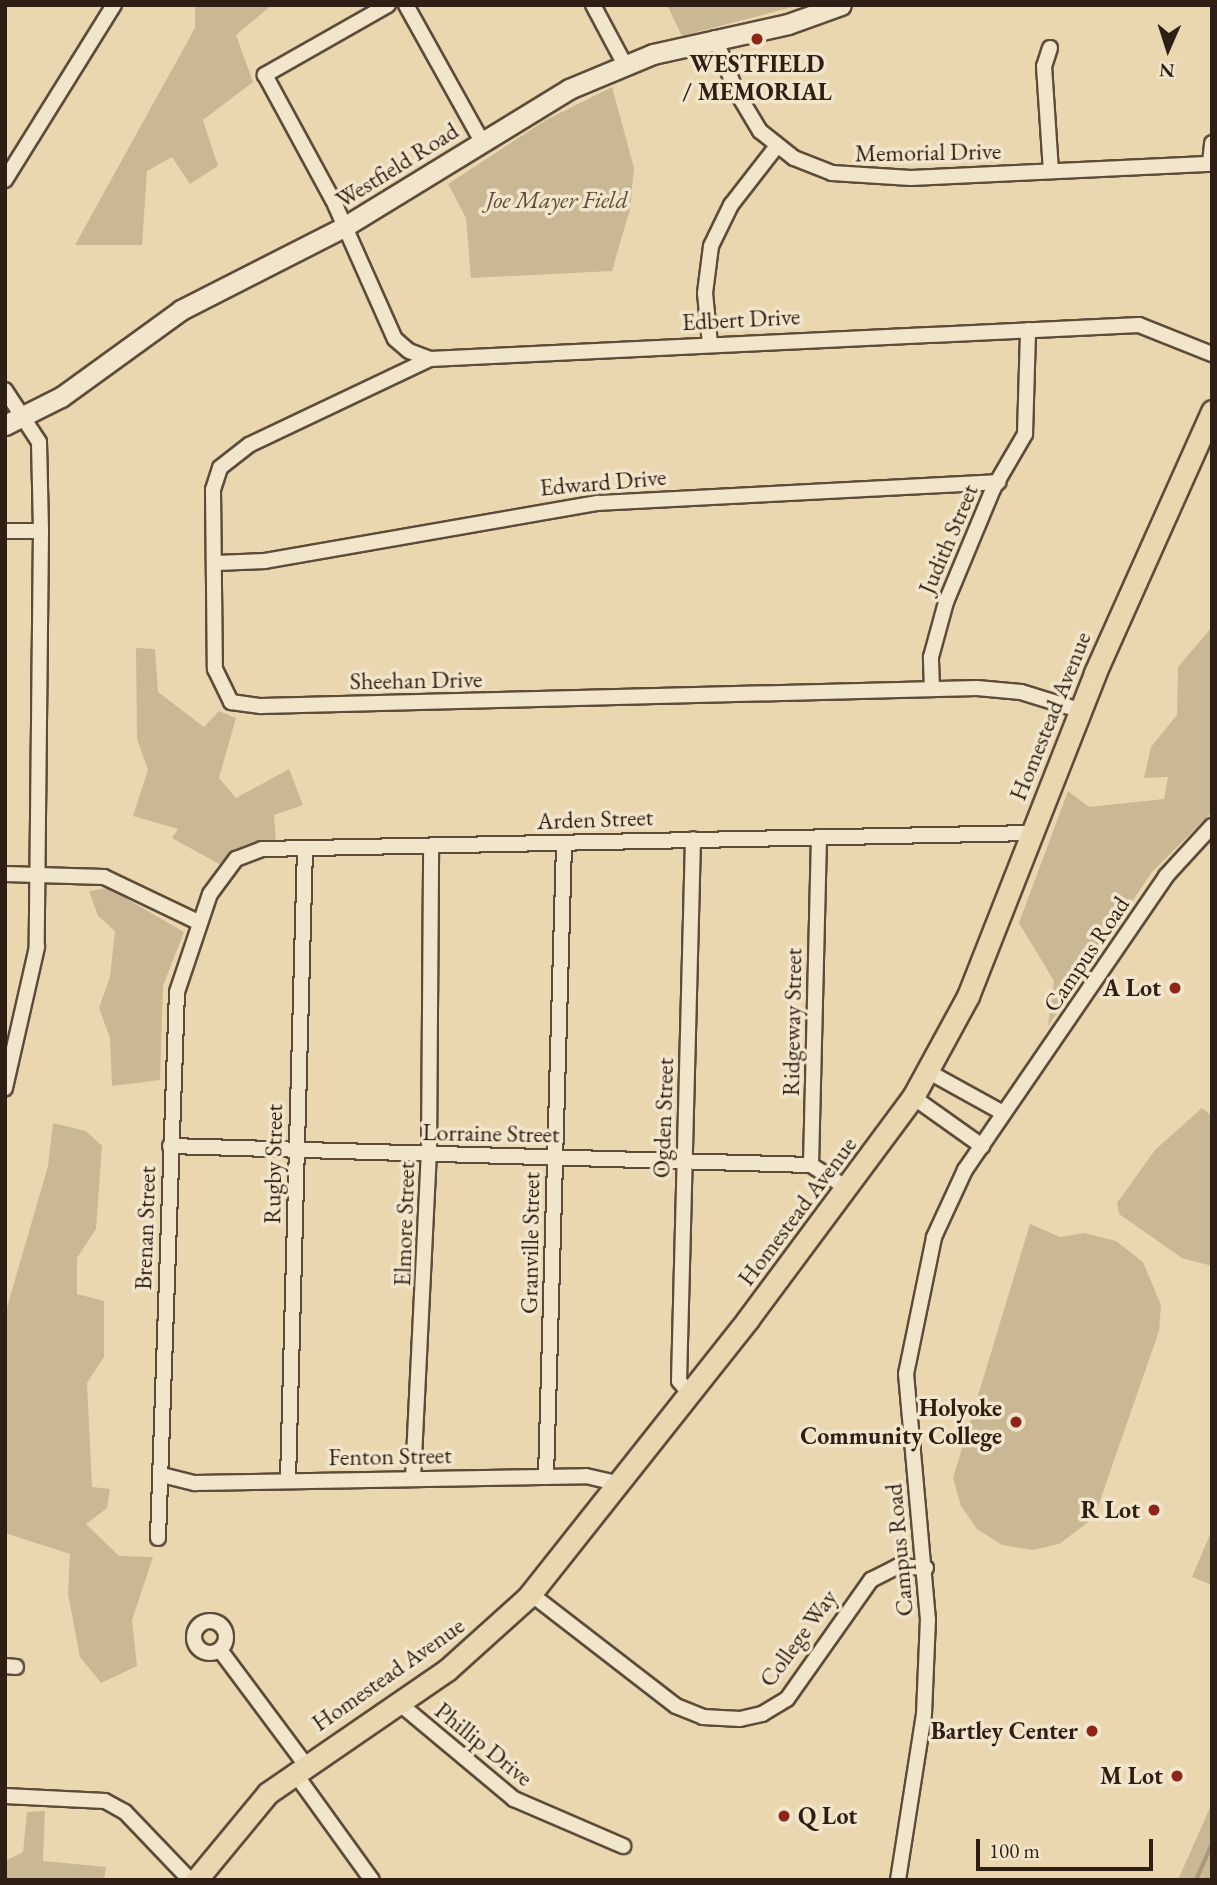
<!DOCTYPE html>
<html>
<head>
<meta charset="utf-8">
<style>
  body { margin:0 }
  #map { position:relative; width:1217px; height:1885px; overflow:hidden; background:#ead7b0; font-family:"EB Garamond",serif }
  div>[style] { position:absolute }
  .green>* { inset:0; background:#cab895 }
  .stream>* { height:3.5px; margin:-1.75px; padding:0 1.75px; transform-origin:1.75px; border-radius:1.75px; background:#aa987b }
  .roads { filter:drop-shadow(2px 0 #5e4c3a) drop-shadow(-2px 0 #5e4c3a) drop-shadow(0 2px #5e4c3a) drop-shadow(0 -2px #5e4c3a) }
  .minor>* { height:14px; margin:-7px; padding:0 7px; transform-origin:7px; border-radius:7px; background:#f1e5cc }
  .minor>.ring { margin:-7px; padding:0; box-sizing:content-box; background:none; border:14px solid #f1e5cc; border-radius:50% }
  .secondary>* { height:19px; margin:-9.5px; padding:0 9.5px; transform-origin:9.5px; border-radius:9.5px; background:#f1e5cc }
  .primary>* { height:21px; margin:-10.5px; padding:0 10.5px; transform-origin:10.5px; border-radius:10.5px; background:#ead7b0 }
  .dots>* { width:19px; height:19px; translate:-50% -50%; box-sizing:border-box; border:4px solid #f1e5cc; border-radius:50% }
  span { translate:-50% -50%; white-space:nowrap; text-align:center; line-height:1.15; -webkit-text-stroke:7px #f1e5cc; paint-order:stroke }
  .poi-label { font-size:24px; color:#2f1e13; font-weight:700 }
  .right { translate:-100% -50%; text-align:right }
  .left { translate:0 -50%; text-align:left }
  .street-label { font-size:24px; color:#2f1e13 }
  .park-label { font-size:24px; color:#5e4c3a; font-style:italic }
  .frame { position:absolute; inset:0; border:7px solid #2f1e13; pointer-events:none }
  .north { position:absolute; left:1133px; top:14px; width:70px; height:70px; -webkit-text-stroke:5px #f1e5cc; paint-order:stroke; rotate:183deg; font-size:19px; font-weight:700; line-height:28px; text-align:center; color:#2f1e13 }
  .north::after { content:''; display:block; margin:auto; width:24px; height:32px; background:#2f1e13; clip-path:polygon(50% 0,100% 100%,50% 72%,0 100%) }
  .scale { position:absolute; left:976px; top:1839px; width:177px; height:32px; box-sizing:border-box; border:4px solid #2f1e13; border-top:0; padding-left:9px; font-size:21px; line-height:24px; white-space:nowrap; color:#2f1e13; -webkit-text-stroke:5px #f1e5cc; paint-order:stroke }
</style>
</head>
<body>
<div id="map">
  <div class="green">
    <div style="clip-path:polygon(195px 5px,272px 5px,236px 35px,253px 82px,203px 120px,218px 166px,190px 184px,172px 157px,147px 171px,142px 245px,75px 245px,195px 28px)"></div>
    <div style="clip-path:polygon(667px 5px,800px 5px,682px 36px)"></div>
    <div style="clip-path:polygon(612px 87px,634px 168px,630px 209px,612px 271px,471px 278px,466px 218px,448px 184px,546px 120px)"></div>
    <div style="clip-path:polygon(1212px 627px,1212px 812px,1152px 872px,1048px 1026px,1054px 981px,1019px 923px,1068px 791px,1089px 807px,1164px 799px,1168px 777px,1144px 778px,1151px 747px,1177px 715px,1178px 667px)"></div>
    <div style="clip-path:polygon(136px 648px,155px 649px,158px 692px,204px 727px,219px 711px,236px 718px,219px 778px,236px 798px,289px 769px,303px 805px,274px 815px,276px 843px,241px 847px,219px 864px,172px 838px,178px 829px,133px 816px,148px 770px,137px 739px)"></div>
    <div style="clip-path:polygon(108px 888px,184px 932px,163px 986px,160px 1080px,112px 1086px,110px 1038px,99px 1008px,110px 977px,115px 931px,98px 916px,89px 891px)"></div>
    <div style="clip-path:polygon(1202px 1108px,1212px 1116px,1212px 1266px,1182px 1258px,1119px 1214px,1117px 1203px,1155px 1150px)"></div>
    <div style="clip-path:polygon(53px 1123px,86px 1131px,102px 1146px,96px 1229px,77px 1258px,77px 1294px,104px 1301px,104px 1357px,87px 1383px,92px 1487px,110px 1489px,107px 1508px,86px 1524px,119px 1556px,153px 1557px,132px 1620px,137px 1666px,101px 1683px,80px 1657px,68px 1594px,70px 1554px,5px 1533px,5px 1314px,48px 1166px)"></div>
    <div style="clip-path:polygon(1030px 1224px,1060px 1237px,1084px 1233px,1116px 1241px,1143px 1262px,1161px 1305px,1159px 1331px,1094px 1518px,1059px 1544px,1033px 1550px,1002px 1545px,977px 1529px,961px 1506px,953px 1478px)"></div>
    <div style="clip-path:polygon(1212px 1530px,1212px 1585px,1192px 1577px)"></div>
    <div style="clip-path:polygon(1212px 1803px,1212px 1880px,1178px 1880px)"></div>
    <div style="clip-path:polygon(45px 1811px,43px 1861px,106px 1867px,104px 1880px,5px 1880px,5px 1861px,23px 1852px,27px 1812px)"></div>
  </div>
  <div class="stream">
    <div style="left:1196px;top:1880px;width:39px;rotate:-66deg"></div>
  </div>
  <div class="roads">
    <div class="minor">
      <div style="left:388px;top:5px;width:142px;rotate:150.4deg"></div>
      <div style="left:265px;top:75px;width:142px;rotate:61.5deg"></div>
      <div style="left:333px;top:200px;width:152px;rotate:66deg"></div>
      <div style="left:395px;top:339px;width:18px;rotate:41deg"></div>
      <div style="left:409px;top:351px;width:22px;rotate:21deg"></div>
      <div style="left:430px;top:359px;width:710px;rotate:-2.75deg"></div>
      <div style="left:1139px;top:325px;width:79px;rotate:21.7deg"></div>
      <div style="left:406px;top:5px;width:154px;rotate:60.9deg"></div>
      <div style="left:593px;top:5px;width:68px;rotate:61.9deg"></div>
      <div style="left:715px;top:38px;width:57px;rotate:68.4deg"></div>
      <div style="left:736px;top:91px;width:47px;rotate:59deg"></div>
      <div style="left:760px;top:131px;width:43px;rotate:38.5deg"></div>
      <div style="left:794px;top:158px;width:41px;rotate:21.5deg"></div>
      <div style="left:832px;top:173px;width:79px;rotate:3.6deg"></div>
      <div style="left:911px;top:178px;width:301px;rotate:-2.7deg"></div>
      <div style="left:1050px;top:48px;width:19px;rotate:108deg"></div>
      <div style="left:1044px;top:66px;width:105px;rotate:86.2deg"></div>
      <div style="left:1210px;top:163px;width:20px;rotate:-84deg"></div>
      <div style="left:5px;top:180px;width:206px;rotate:-58.1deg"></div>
      <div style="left:710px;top:344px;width:51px;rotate:-95.6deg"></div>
      <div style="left:705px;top:293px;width:47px;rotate:-82.7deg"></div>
      <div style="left:711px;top:246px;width:46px;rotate:-64deg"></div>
      <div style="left:731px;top:205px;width:75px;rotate:-52.1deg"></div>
      <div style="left:430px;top:359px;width:200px;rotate:154.6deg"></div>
      <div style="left:249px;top:445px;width:37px;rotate:142deg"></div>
      <div style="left:220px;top:468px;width:23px;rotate:108deg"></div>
      <div style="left:213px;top:490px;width:179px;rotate:89.4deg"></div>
      <div style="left:215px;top:669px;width:37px;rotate:64deg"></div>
      <div style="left:231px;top:702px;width:30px;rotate:8deg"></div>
      <div style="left:261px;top:706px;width:716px;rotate:-1.44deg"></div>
      <div style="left:977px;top:688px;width:44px;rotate:5.2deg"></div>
      <div style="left:1021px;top:692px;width:61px;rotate:17.2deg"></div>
      <div style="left:5px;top:390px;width:62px;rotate:56.8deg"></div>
      <div style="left:39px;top:442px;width:89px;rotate:88.7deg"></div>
      <div style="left:41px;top:531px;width:416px;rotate:90.6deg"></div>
      <div style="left:37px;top:947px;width:145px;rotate:102.8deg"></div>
      <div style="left:5px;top:531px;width:36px"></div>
      <div style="left:217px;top:563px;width:48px;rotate:-2.4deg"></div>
      <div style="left:265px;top:561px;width:338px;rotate:-9.9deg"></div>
      <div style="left:598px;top:503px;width:401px;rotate:-3deg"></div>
      <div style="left:932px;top:689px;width:32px;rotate:-92deg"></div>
      <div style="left:931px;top:657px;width:57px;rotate:-74.7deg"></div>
      <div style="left:946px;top:602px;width:122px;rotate:-67.4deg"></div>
      <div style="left:993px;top:489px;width:64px;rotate:-59.8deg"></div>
      <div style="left:1025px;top:434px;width:104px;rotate:-88.3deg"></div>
      <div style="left:819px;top:837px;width:328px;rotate:91.4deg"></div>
      <div style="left:811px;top:1165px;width:43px;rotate:32.6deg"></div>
      <div style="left:5px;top:874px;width:99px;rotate:1.7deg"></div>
      <div style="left:104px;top:877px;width:104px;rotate:25.6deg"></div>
      <div style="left:929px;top:1072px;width:85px;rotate:29deg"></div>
      <div style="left:913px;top:1097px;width:85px;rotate:35.4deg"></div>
      <div style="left:170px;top:1146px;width:641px;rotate:1.7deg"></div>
      <div style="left:690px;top:1394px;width:17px;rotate:-130deg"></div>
      <div style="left:679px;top:1381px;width:542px;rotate:-88.52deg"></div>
      <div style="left:162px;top:1475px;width:34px;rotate:14deg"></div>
      <div style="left:195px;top:1483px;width:391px;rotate:-1deg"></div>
      <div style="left:586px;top:1476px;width:35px;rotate:13deg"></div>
      <div style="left:546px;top:1477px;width:634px;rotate:-88.37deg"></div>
      <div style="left:413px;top:1478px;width:324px;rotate:-87.2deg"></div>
      <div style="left:429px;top:1154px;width:308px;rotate:-89.6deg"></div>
      <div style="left:288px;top:1480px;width:631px;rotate:-88.46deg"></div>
      <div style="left:158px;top:1538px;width:546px;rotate:-88.01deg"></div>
      <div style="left:177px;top:992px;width:103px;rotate:-71.4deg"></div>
      <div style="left:210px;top:894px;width:44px;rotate:-53.4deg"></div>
      <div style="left:236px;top:859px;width:28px;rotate:-21deg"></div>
      <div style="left:262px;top:849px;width:771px;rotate:-1.19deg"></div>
      <div style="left:531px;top:1594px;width:183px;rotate:37.7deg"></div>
      <div style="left:676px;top:1706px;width:29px;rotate:22deg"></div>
      <div style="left:703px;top:1717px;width:37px;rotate:3deg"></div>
      <div style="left:740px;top:1719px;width:23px;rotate:-13deg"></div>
      <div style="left:762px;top:1714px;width:29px;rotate:-31deg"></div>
      <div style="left:787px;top:1699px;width:146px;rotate:-54.8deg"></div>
      <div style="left:871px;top:1580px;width:30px;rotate:-27deg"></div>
      <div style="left:898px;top:1566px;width:28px;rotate:4deg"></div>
      <div class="ring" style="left:194px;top:1621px;width:18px;height:18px"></div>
      <div style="left:220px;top:1650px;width:142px;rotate:53.3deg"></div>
      <div style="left:5px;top:1666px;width:11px;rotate:5deg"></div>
      <div style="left:399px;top:1703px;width:150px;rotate:39.9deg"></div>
      <div style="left:514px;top:1799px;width:119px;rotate:23.3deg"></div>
      <div style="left:294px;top:1772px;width:133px;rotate:54.2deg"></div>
      <div style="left:5px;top:1796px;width:100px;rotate:2.9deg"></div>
      <div style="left:105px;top:1801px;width:23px;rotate:29deg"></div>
      <div style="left:125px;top:1812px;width:94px;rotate:46.3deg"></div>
      <div style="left:898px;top:1880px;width:168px;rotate:-81.1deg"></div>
      <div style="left:924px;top:1714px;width:94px;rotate:-87.6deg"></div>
      <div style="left:928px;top:1620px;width:247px;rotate:-95.1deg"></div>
      <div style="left:906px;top:1374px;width:140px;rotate:-78.4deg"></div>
      <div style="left:934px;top:1237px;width:74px;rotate:-65.2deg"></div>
      <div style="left:965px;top:1170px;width:356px;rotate:-55.6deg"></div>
      <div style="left:1166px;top:876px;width:68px;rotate:-47.4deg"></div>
    </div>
    <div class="secondary">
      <div style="left:5px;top:425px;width:63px;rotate:-26.6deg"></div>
      <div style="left:61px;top:397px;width:148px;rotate:-35.9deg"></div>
      <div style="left:181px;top:310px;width:183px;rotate:-27deg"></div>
      <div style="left:344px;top:227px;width:264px;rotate:-31.5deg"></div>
      <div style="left:569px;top:89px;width:91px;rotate:-22.6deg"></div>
      <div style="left:653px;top:54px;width:138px;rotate:-12.5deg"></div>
      <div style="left:788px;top:24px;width:56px;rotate:-19.7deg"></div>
    </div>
    <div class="primary">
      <div style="left:196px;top:1880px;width:113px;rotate:-50.4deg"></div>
      <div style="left:268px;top:1793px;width:217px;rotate:-34.5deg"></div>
      <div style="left:447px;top:1670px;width:109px;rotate:-42deg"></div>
      <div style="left:528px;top:1597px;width:355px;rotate:-51.6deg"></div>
      <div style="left:748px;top:1319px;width:277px;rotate:-53.4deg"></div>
      <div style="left:913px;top:1097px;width:115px;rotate:-61.4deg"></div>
      <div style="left:968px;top:996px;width:347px;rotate:-68.5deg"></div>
      <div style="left:1095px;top:673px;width:287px;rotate:-65.9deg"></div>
    </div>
  </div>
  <div class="dots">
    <div style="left:757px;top:39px;background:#8f2418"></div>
    <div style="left:1175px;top:988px;background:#8f2418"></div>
    <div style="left:1016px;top:1422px;background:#8f2418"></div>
    <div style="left:1154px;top:1510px;background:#8f2418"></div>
    <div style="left:1092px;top:1731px;background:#8f2418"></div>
    <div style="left:1177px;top:1776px;background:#8f2418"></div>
    <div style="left:784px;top:1816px;background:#8f2418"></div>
  </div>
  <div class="poi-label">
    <span style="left:757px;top:78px">WESTFIELD<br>/ MEMORIAL</span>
    <span class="right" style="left:1161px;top:988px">A Lot</span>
    <span class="right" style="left:1002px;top:1422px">Holyoke<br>Community College</span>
    <span class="right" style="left:1140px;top:1510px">R Lot</span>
    <span class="right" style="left:1078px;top:1731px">Bartley Center</span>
    <span class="right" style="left:1163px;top:1776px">M Lot</span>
    <span class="left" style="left:798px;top:1816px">Q Lot</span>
  </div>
  <div class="street-label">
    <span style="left:928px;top:152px;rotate:-1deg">Memorial Drive</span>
    <span style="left:397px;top:165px;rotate:-32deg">Westfield Road</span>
    <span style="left:741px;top:319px;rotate:-3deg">Edbert Drive</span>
    <span style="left:603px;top:482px;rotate:-5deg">Edward Drive</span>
    <span style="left:948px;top:539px;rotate:-67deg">Judith Street</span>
    <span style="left:416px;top:680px;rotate:-1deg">Sheehan Drive</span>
    <span style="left:1050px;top:716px;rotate:-68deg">Homestead Avenue</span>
    <span style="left:595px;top:819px;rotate:-2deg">Arden Street</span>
    <span style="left:1086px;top:954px;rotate:-56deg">Campus Road</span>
    <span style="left:792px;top:1022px;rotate:-89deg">Ridgeway Street</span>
    <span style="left:663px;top:1118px;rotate:-88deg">Ogden Street</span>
    <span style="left:491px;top:1133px;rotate:1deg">Lorraine Street</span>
    <span style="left:273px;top:1164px;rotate:-89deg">Rugby Street</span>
    <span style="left:797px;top:1211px;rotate:-53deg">Homestead Avenue</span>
    <span style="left:404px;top:1224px;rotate:-88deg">Elmore Street</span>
    <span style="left:145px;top:1228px;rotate:-88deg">Brenan Street</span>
    <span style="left:530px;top:1243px;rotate:-89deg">Granville Street</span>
    <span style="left:390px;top:1456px;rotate:-1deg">Fenton Street</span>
    <span style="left:899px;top:1550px;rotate:-95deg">Campus Road</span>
    <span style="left:798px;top:1638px;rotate:-54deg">College Way</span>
    <span style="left:388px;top:1674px;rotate:-35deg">Homestead Avenue</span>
    <span style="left:484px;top:1744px;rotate:39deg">Phillip Drive</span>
  </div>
  <div class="park-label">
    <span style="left:557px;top:200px">Joe Mayer Field</span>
  </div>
  <div class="frame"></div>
  <div class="north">N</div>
  <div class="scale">100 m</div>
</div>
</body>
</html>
